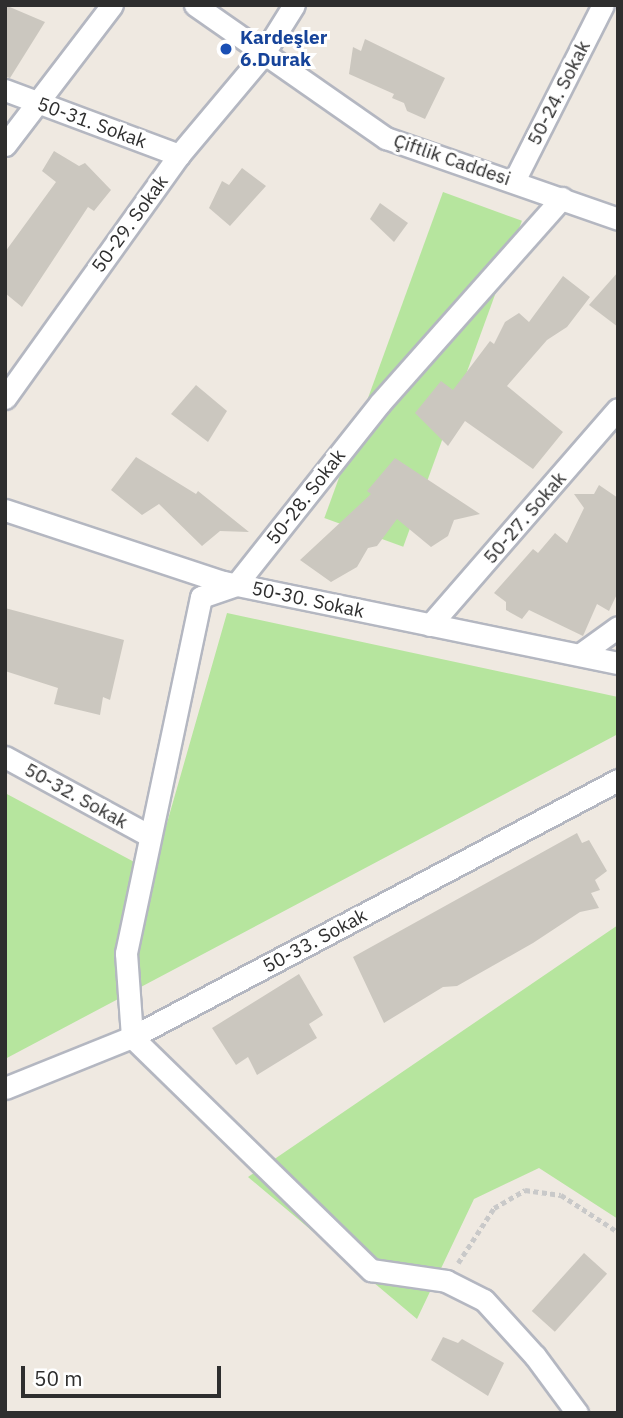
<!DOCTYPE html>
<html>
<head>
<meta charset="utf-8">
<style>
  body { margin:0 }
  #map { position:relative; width:623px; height:1418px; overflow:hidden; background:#efe9e1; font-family:"IBM Plex Sans",sans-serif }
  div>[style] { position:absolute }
  .green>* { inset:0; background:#b6e59e; transform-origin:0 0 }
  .building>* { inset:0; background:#cbc7bf; transform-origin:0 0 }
  .path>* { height:4.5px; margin-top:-2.25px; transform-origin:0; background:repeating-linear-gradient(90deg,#c9c9c9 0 5px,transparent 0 8.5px) }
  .roads { filter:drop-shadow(2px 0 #b4b7c1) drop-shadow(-2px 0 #b4b7c1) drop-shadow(0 2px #b4b7c1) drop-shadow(0 -2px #b4b7c1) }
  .minor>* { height:21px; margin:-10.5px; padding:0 10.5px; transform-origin:10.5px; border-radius:10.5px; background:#fff }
  .dots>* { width:19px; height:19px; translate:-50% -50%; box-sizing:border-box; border:4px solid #fff; border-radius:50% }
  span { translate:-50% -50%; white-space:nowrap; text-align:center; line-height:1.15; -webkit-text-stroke:6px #fff; paint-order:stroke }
  .transit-label { font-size:19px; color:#164399; font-weight:700 }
  .left { translate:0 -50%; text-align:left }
  .street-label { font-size:19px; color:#2e2e2e }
  .frame { position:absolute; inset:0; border:7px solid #2e2e2e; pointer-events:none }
  .scale { position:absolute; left:21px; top:1366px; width:200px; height:32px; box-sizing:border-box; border:4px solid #2e2e2e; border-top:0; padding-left:9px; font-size:21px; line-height:24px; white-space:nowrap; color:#2e2e2e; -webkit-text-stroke:5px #fff; paint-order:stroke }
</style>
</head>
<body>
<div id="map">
  <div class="green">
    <div style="left:443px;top:192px;width:84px;height:347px;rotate:20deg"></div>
    <div style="clip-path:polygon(227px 613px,618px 697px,618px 734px,5px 1059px,5px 793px,153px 872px)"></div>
    <div style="clip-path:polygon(618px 925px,618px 1219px,539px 1168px,474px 1199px,417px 1319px,248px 1177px)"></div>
  </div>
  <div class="building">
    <div style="clip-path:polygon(5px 5px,45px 22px,10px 78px,5px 77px)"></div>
    <div style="clip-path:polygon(365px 39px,445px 78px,425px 119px,407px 111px,404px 103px,392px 98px,394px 94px,349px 74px,353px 47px,361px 51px)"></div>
    <div style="clip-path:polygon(54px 151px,79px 166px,85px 163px,111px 190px,94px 211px,88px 207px,22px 307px,5px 293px,5px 252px,56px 182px,42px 171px)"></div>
    <div style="clip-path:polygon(242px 168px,266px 186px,230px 226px,209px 208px,222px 181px,229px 185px)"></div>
    <div style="clip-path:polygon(380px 203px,408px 223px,394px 242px,370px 219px)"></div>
    <div style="clip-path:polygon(618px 272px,618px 327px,589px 305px)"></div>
    <div style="clip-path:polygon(563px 276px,590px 297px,567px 327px,547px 340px,507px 386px,563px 432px,533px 469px,465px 421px,448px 446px,415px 413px,441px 381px,453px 390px,490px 341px,494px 344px,505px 322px,519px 313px,529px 322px)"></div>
    <div style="clip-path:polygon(196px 385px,227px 411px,208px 442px,171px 414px)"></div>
    <div style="clip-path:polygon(136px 457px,196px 494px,198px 491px,249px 532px,220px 531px,202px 546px,159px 504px,142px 515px,111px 490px)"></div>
    <div style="clip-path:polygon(395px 458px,480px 514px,454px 520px,448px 536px,431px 547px,397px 519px,377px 546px,368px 548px,357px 567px,331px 582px,300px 560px,371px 494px,367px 491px)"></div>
    <div style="clip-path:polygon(599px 485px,618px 498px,618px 592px,609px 611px,597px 604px,583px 636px,529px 610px,522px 619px,506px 610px,506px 602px,494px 593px,533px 549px,538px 553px,555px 533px,567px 543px,584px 508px,574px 494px,594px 494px)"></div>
    <div style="clip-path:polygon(5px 608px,124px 640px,110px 700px,103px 697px,100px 715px,54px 704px,58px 688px,5px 671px)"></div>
    <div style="clip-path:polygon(577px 833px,582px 843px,589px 840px,607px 871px,595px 880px,600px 890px,591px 893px,599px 908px,580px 912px,533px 943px,457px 986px,443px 987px,384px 1023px,353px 957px)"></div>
    <div style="clip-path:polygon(299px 974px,323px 1015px,309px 1024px,317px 1038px,257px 1075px,248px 1057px,236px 1065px,212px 1028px)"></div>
    <div style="left:584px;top:1253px;width:31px;height:78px;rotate:42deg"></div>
    <div style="clip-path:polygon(443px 1337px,458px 1343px,462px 1339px,504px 1363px,488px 1396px,431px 1360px)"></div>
  </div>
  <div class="path">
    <div style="left:458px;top:1263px;width:66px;rotate:-56.8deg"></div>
    <div style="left:494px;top:1208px;width:36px;rotate:-30deg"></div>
    <div style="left:525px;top:1190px;width:36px;rotate:8deg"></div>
    <div style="left:561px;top:1195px;width:68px;rotate:33deg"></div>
  </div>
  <div class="roads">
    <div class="minor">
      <div style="left:195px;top:5px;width:233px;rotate:34.9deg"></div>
      <div style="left:386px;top:138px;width:246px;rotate:19.2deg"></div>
      <div style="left:5px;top:90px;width:186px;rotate:20.5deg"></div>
      <div style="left:5px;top:145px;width:176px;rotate:-52.6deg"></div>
      <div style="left:514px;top:181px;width:197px;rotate:-63.2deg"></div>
      <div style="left:562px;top:198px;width:274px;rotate:131.6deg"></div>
      <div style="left:380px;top:403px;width:232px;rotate:128.4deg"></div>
      <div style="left:236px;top:585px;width:37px;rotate:161deg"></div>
      <div style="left:201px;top:597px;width:364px;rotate:101.9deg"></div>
      <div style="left:126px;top:953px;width:84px;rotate:85.9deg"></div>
      <div style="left:132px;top:1037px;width:334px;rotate:44.3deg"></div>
      <div style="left:371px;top:1270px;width:76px;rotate:8.3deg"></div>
      <div style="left:446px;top:1281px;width:42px;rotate:26.6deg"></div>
      <div style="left:484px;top:1300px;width:76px;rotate:47.7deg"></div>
      <div style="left:535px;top:1356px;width:71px;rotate:53.6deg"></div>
      <div style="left:5px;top:398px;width:299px;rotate:-54.4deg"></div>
      <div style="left:179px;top:155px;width:129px;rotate:-50deg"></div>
      <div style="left:262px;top:56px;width:60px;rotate:-57.9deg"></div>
      <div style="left:5px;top:510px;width:230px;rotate:18.3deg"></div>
      <div style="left:223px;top:582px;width:403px;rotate:11.6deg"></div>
      <div style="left:430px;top:625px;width:286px;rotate:-49deg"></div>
      <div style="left:582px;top:653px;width:44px;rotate:-35.8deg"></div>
      <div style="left:5px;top:757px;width:163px;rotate:28.6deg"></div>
      <div style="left:5px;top:1088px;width:137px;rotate:-21.9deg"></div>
      <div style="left:132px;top:1037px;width:550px;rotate:-27.87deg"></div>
    </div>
  </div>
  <div class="dots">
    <div style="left:226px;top:49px;background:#1a4fb4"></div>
  </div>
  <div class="transit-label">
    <span class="left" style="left:240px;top:49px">Kardeşler<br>6.Durak</span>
  </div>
  <div class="street-label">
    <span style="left:559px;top:93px;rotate:-63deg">50-24. Sokak</span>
    <span style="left:92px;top:123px;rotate:20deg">50-31. Sokak</span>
    <span style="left:452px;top:160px;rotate:19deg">Çiftlik Caddesi</span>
    <span style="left:130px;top:224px;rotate:-54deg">50-29. Sokak</span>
    <span style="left:306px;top:497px;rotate:-52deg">50-28. Sokak</span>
    <span style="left:525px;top:518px;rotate:-49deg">50-27. Sokak</span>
    <span style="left:308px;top:600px;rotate:12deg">50-30. Sokak</span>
    <span style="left:76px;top:796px;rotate:29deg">50-32. Sokak</span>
    <span style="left:315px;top:941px;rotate:-28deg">50-33. Sokak</span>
  </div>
  <div class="frame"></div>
  <div class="scale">50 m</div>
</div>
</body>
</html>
